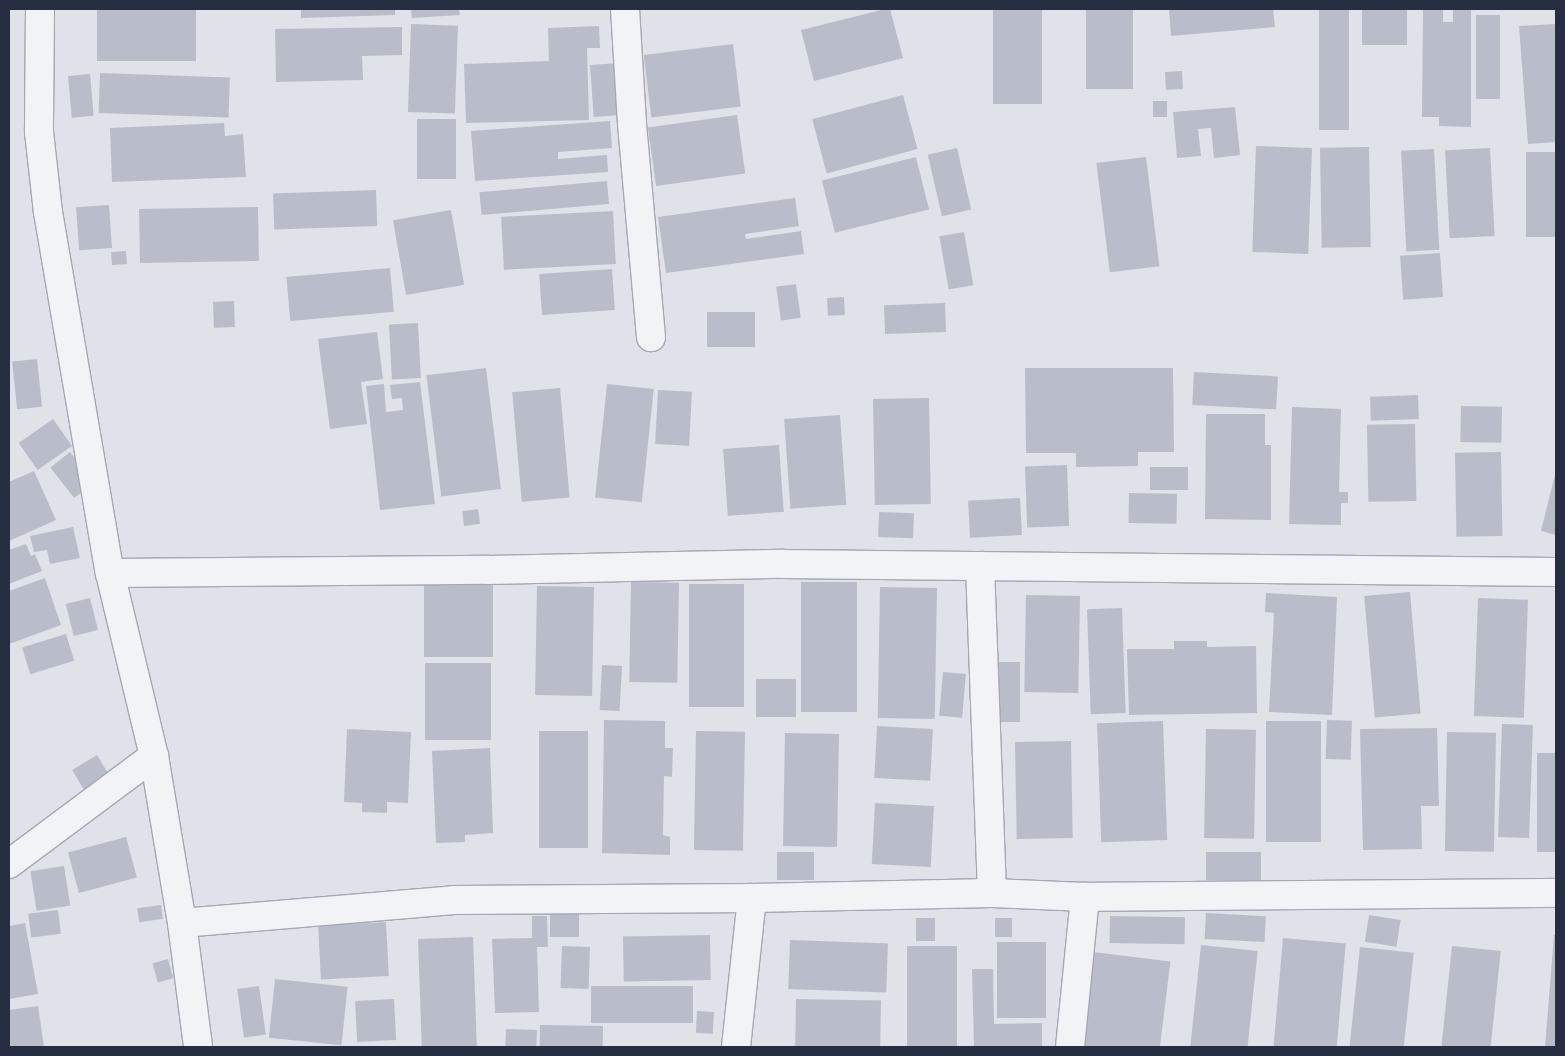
<!DOCTYPE html>
<html>
<head>
<meta charset="utf-8">
<style>
  body { margin:0 }
  #map { position:relative; width:1565px; height:1056px; overflow:hidden; background:#dfe2e9; font-family:Cabin,sans-serif }
  div>[style] { position:absolute }
  .building>* { inset:0; background:#b9bdca; transform-origin:0 0 }
  .roads { filter:drop-shadow(1px 0 #a4a8b4) drop-shadow(-1px 0 #a4a8b4) drop-shadow(0 1px #a4a8b4) drop-shadow(0 -1px #a4a8b4) }
  .minor>* { height:28px; margin:-14px; padding:0 14px; transform-origin:14px; border-radius:14px; background:#f2f3f7 }
  span { translate:-50% -50%; white-space:nowrap; text-align:center; line-height:1.15; -webkit-text-stroke:4.5px #eff1f7; paint-order:stroke }
  .frame { position:absolute; inset:0; border:10px solid #272e42; pointer-events:none }
</style>
</head>
<body>
<div id="map">
  <div class="building">
    <div style="left:97px;top:9px;width:99px;height:52px"></div>
    <div style="clip-path:polygon(301px 9px,395px 9px,395px 15px,301px 18px)"></div>
    <div style="clip-path:polygon(411px 9px,459px 9px,460px 15px,412px 18px)"></div>
    <div style="clip-path:polygon(885px 9px,890px 9px,903px 58px,814px 81px,801px 30px)"></div>
    <div style="left:993px;top:9px;width:49px;height:95px"></div>
    <div style="left:1086px;top:9px;width:47px;height:80px"></div>
    <div style="clip-path:polygon(1169px 9px,1273px 9px,1275px 27px,1171px 36px)"></div>
    <div style="left:1319px;top:9px;width:30px;height:121px"></div>
    <div style="left:1362px;top:9px;width:45px;height:36px"></div>
    <div style="clip-path:polygon(1423px 9px,1443px 9px,1443px 22px,1453px 22px,1453px 9px,1471px 9px,1471px 127px,1439px 126px,1439px 117px,1422px 117px)"></div>
    <div style="left:1476px;top:15px;width:24px;height:84px"></div>
    <div style="left:411px;top:24px;width:47px;height:88px;rotate:2deg"></div>
    <div style="clip-path:polygon(1556px 24px,1556px 142px,1528px 144px,1519px 26px)"></div>
    <div style="clip-path:polygon(599px 26px,600px 48px,587px 48px,589px 120px,466px 123px,464px 64px,549px 61px,548px 28px)"></div>
    <div style="clip-path:polygon(402px 27px,402px 55px,362px 56px,363px 80px,276px 82px,275px 29px)"></div>
    <div style="left:733px;top:44px;width:63px;height:90px;rotate:83deg"></div>
    <div style="left:619px;top:63px;width:52px;height:29px;rotate:86deg"></div>
    <div style="left:1182px;top:71px;width:18px;height:17px;rotate:87deg"></div>
    <div style="left:100px;top:73px;width:130px;height:40px;rotate:2deg"></div>
    <div style="left:90px;top:74px;width:42px;height:22px;rotate:85deg"></div>
    <div style="left:903px;top:95px;width:56px;height:94px;rotate:75deg"></div>
    <div style="left:1153px;top:101px;width:14px;height:16px"></div>
    <div style="clip-path:polygon(1235px 107px,1240px 155px,1214px 158px,1211px 128px,1198px 129px,1201px 156px,1177px 158px,1173px 112px)"></div>
    <div style="left:737px;top:115px;width:59px;height:90px;rotate:82deg"></div>
    <div style="left:417px;top:119px;width:39px;height:60px"></div>
    <div style="clip-path:polygon(610px 121px,612px 148px,558px 152px,558px 159px,607px 155px,608px 172px,475px 181px,471px 131px)"></div>
    <div style="clip-path:polygon(224px 123px,225px 136px,243px 134px,246px 177px,112px 182px,110px 128px)"></div>
    <div style="left:1256px;top:146px;width:56px;height:106px;rotate:2deg"></div>
    <div style="left:1369px;top:147px;width:100px;height:49px;rotate:89deg"></div>
    <div style="left:957px;top:148px;width:63px;height:30px;rotate:77deg"></div>
    <div style="left:1490px;top:148px;width:88px;height:45px;rotate:87deg"></div>
    <div style="left:1434px;top:149px;width:101px;height:33px;rotate:87deg"></div>
    <div style="left:1556px;top:152px;width:85px;height:30px;rotate:90deg"></div>
    <div style="left:916px;top:157px;width:54px;height:97px;rotate:76deg"></div>
    <div style="left:1146px;top:157px;width:110px;height:50px;rotate:83deg"></div>
    <div style="left:607px;top:181px;width:23px;height:128px;rotate:85deg"></div>
    <div style="left:376px;top:190px;width:36px;height:103px;rotate:88deg"></div>
    <div style="clip-path:polygon(795px 198px,799px 226px,745px 234px,746px 239px,801px 231px,804px 254px,666px 273px,658px 217px)"></div>
    <div style="left:109px;top:205px;width:43px;height:33px;rotate:86deg"></div>
    <div style="left:258px;top:207px;width:54px;height:119px;rotate:89deg"></div>
    <div style="left:451px;top:210px;width:76px;height:59px;rotate:80deg"></div>
    <div style="left:613px;top:211px;width:53px;height:112px;rotate:87deg"></div>
    <div style="left:964px;top:232px;width:54px;height:25px;rotate:80deg"></div>
    <div style="left:126px;top:251px;width:13px;height:15px;rotate:86deg"></div>
    <div style="left:1440px;top:253px;width:44px;height:40px;rotate:86deg"></div>
    <div style="left:390px;top:268px;width:44px;height:104px;rotate:85deg"></div>
    <div style="left:612px;top:269px;width:41px;height:73px;rotate:86deg"></div>
    <div style="left:796px;top:284px;width:34px;height:20px;rotate:82deg"></div>
    <div style="left:844px;top:297px;width:18px;height:17px;rotate:87deg"></div>
    <div style="left:234px;top:301px;width:26px;height:21px;rotate:88deg"></div>
    <div style="left:945px;top:303px;width:29px;height:61px;rotate:88deg"></div>
    <div style="left:707px;top:312px;width:48px;height:35px"></div>
    <div style="left:418px;top:323px;width:55px;height:29px;rotate:87deg"></div>
    <div style="clip-path:polygon(377px 332px,383px 379px,361px 382px,367px 424px,330px 429px,318px 339px)"></div>
    <div style="left:37px;top:359px;width:48px;height:25px;rotate:84deg"></div>
    <div style="left:486px;top:368px;width:122px;height:60px;rotate:83deg"></div>
    <div style="clip-path:polygon(1025px 368px,1173px 368px,1174px 452px,1138px 452px,1138px 466px,1076px 467px,1076px 453px,1026px 453px)"></div>
    <div style="left:1194px;top:372px;width:84px;height:33px;rotate:3deg"></div>
    <div style="clip-path:polygon(420px 382px,435px 504px,380px 510px,366px 386px,384px 384px,386px 412px,403px 410px,402px 398px,392px 399px,390px 385px)"></div>
    <div style="left:607px;top:384px;width:47px;height:114px;rotate:6deg"></div>
    <div style="left:560px;top:388px;width:110px;height:48px;rotate:85deg"></div>
    <div style="left:658px;top:390px;width:34px;height:54px;rotate:3deg"></div>
    <div style="left:1418px;top:395px;width:24px;height:48px;rotate:88deg"></div>
    <div style="left:929px;top:398px;width:106px;height:56px;rotate:89deg"></div>
    <div style="left:1461px;top:406px;width:41px;height:36px;rotate:1deg"></div>
    <div style="clip-path:polygon(1292px 407px,1341px 409px,1339px 492px,1348px 492px,1348px 503px,1341px 503px,1341px 525px,1289px 524px)"></div>
    <div style="clip-path:polygon(1206px 414px,1265px 414px,1265px 445px,1271px 445px,1271px 520px,1205px 519px)"></div>
    <div style="left:840px;top:415px;width:90px;height:56px;rotate:86deg"></div>
    <div style="left:53px;top:419px;width:33px;height:42px;rotate:55deg"></div>
    <div style="left:1415px;top:424px;width:77px;height:48px;rotate:89deg"></div>
    <div style="left:779px;top:445px;width:67px;height:56px;rotate:86deg"></div>
    <div style="left:70px;top:452px;width:39px;height:25px;rotate:52deg"></div>
    <div style="left:1501px;top:452px;width:84px;height:46px;rotate:89deg"></div>
    <div style="left:1067px;top:465px;width:61px;height:42px;rotate:88deg"></div>
    <div style="left:1150px;top:467px;width:38px;height:23px"></div>
    <div style="clip-path:polygon(34px 471px,56px 520px,9px 541px,9px 482px)"></div>
    <div style="clip-path:polygon(1556px 471px,1556px 535px,1541px 531px)"></div>
    <div style="left:1129px;top:493px;width:48px;height:30px;rotate:1deg"></div>
    <div style="left:1020px;top:498px;width:37px;height:52px;rotate:87deg"></div>
    <div style="left:478px;top:509px;width:15px;height:16px;rotate:82deg"></div>
    <div style="left:879px;top:512px;width:35px;height:25px;rotate:2deg"></div>
    <div style="clip-path:polygon(73px 527px,80px 558px,50px 564px,47px 550px,34px 552px,30px 536px)"></div>
    <div style="clip-path:polygon(26px 544px,31px 556px,35px 554px,42px 571px,9px 584px,9px 550px)"></div>
    <div style="clip-path:polygon(45px 578px,61px 625px,9px 644px,9px 591px)"></div>
    <div style="left:631px;top:582px;width:48px;height:100px;rotate:1deg"></div>
    <div style="left:801px;top:582px;width:56px;height:130px"></div>
    <div style="left:424px;top:583px;width:69px;height:74px"></div>
    <div style="left:689px;top:584px;width:55px;height:123px"></div>
    <div style="left:537px;top:586px;width:57px;height:109px;rotate:1deg"></div>
    <div style="left:880px;top:587px;width:57px;height:131px;rotate:1deg"></div>
    <div style="left:1410px;top:592px;width:122px;height:46px;rotate:85deg"></div>
    <div style="clip-path:polygon(1266px 593px,1337px 597px,1332px 715px,1269px 712px,1274px 613px,1265px 612px)"></div>
    <div style="left:1026px;top:595px;width:54px;height:97px;rotate:1deg"></div>
    <div style="left:90px;top:598px;width:33px;height:25px;rotate:76deg"></div>
    <div style="left:1478px;top:598px;width:50px;height:118px;rotate:2deg"></div>
    <div style="left:1122px;top:608px;width:105px;height:35px;rotate:88deg"></div>
    <div style="left:66px;top:634px;width:28px;height:46px;rotate:73deg"></div>
    <div style="clip-path:polygon(1174px 641px,1207px 641px,1207px 647px,1256px 646px,1257px 713px,1129px 715px,1127px 649px,1174px 649px)"></div>
    <div style="left:995px;top:662px;width:25px;height:60px"></div>
    <div style="left:425px;top:663px;width:66px;height:77px"></div>
    <div style="left:602px;top:665px;width:20px;height:45px;rotate:3deg"></div>
    <div style="left:943px;top:672px;width:23px;height:44px;rotate:5deg"></div>
    <div style="left:756px;top:679px;width:40px;height:38px"></div>
    <div style="clip-path:polygon(604px 720px,665px 721px,665px 748px,673px 748px,672px 777px,664px 776px,663px 835px,670px 837px,670px 855px,602px 853px)"></div>
    <div style="left:1327px;top:720px;width:25px;height:39px;rotate:2deg"></div>
    <div style="left:1163px;top:721px;width:119px;height:66px;rotate:88deg"></div>
    <div style="left:1266px;top:721px;width:55px;height:121px"></div>
    <div style="left:1502px;top:724px;width:31px;height:113px;rotate:2deg"></div>
    <div style="left:877px;top:726px;width:56px;height:52px;rotate:3deg"></div>
    <div style="clip-path:polygon(1437px 728px,1439px 806px,1421px 806px,1422px 849px,1363px 850px,1360px 729px)"></div>
    <div style="clip-path:polygon(347px 729px,411px 732px,408px 803px,387px 802px,387px 813px,362px 812px,362px 803px,344px 802px)"></div>
    <div style="left:1206px;top:729px;width:50px;height:109px;rotate:1deg"></div>
    <div style="left:539px;top:731px;width:49px;height:117px"></div>
    <div style="left:696px;top:731px;width:49px;height:119px;rotate:1deg"></div>
    <div style="left:1447px;top:732px;width:49px;height:119px;rotate:1deg"></div>
    <div style="left:785px;top:733px;width:54px;height:113px;rotate:1deg"></div>
    <div style="left:1071px;top:741px;width:97px;height:56px;rotate:89deg"></div>
    <div style="clip-path:polygon(490px 748px,493px 833px,465px 835px,465px 842px,436px 843px,432px 751px)"></div>
    <div style="left:1537px;top:753px;width:19px;height:99px"></div>
    <div style="left:97px;top:755px;width:23px;height:29px;rotate:59deg"></div>
    <div style="left:875px;top:803px;width:59px;height:61px;rotate:3deg"></div>
    <div style="left:126px;top:837px;width:42px;height:60px;rotate:75deg"></div>
    <div style="left:777px;top:852px;width:37px;height:28px"></div>
    <div style="left:1206px;top:852px;width:55px;height:28px"></div>
    <div style="left:64px;top:866px;width:40px;height:34px;rotate:81deg"></div>
    <div style="left:161px;top:905px;width:14px;height:24px;rotate:82deg"></div>
    <div style="left:58px;top:910px;width:24px;height:30px;rotate:83deg"></div>
    <div style="left:1206px;top:913px;width:60px;height:26px;rotate:3deg"></div>
    <div style="left:550px;top:914px;width:29px;height:23px"></div>
    <div style="left:1369px;top:915px;width:32px;height:27px;rotate:9deg"></div>
    <div style="clip-path:polygon(532px 916px,547px 916px,548px 947px,537px 947px,539px 1012px,495px 1013px,492px 939px,532px 938px)"></div>
    <div style="left:1110px;top:916px;width:75px;height:27px;rotate:1deg"></div>
    <div style="left:916px;top:918px;width:19px;height:23px"></div>
    <div style="left:995px;top:918px;width:17px;height:19px"></div>
    <div style="left:386px;top:922px;width:54px;height:68px;rotate:87deg"></div>
    <div style="clip-path:polygon(25px 923px,38px 994px,9px 999px,9px 926px)"></div>
    <div style="left:710px;top:935px;width:45px;height:87px;rotate:89deg"></div>
    <div style="clip-path:polygon(1554px 935px,1556px 935px,1556px 1047px,1545px 1047px)"></div>
    <div style="left:473px;top:937px;width:109px;height:55px;rotate:88deg"></div>
    <div style="left:1283px;top:938px;width:63px;height:109px;rotate:5deg"></div>
    <div style="left:790px;top:940px;width:98px;height:49px;rotate:2deg"></div>
    <div style="left:1046px;top:942px;width:76px;height:49px;rotate:90deg"></div>
    <div style="left:1201px;top:945px;width:57px;height:102px;rotate:6deg"></div>
    <div style="left:562px;top:946px;width:28px;height:42px;rotate:2deg"></div>
    <div style="left:907px;top:946px;width:50px;height:101px"></div>
    <div style="left:1452px;top:946px;width:49px;height:101px;rotate:6deg"></div>
    <div style="left:1360px;top:947px;width:54px;height:100px;rotate:6deg"></div>
    <div style="left:1093px;top:952px;width:78px;height:96px;rotate:7deg"></div>
    <div style="left:168px;top:959px;width:20px;height:16px;rotate:75deg"></div>
    <div style="clip-path:polygon(972px 969px,993px 969px,994px 1024px,1042px 1023px,1042px 1047px,974px 1047px)"></div>
    <div style="left:275px;top:979px;width:73px;height:59px;rotate:6deg"></div>
    <div style="left:259px;top:986px;width:49px;height:22px;rotate:82deg"></div>
    <div style="left:591px;top:986px;width:102px;height:37px"></div>
    <div style="left:394px;top:999px;width:41px;height:39px;rotate:87deg"></div>
    <div style="left:796px;top:999px;width:85px;height:48px;rotate:1deg"></div>
    <div style="clip-path:polygon(38px 1006px,44px 1047px,9px 1047px,9px 1010px)"></div>
    <div style="left:697px;top:1011px;width:17px;height:22px;rotate:3deg"></div>
    <div style="left:540px;top:1025px;width:63px;height:22px;rotate:1deg"></div>
    <div style="left:506px;top:1029px;width:31px;height:18px;rotate:2deg"></div>
  </div>
  <div class="roads">
    <div class="minor">
      <div style="left:40px;top:9px;width:123px;rotate:90.5deg"></div>
      <div style="left:39px;top:132px;width:81px;rotate:83.6deg"></div>
      <div style="left:48px;top:212px;width:366px;rotate:80.3deg"></div>
      <div style="left:110px;top:573px;width:188px;rotate:76.5deg"></div>
      <div style="left:154px;top:756px;width:169px;rotate:80.5deg"></div>
      <div style="left:182px;top:923px;width:125px;rotate:82.6deg"></div>
      <div style="left:625px;top:9px;width:115px;rotate:86.5deg"></div>
      <div style="left:632px;top:124px;width:214px;rotate:84.9deg"></div>
      <div style="left:980px;top:566px;width:327px;rotate:87.9deg"></div>
      <div style="left:110px;top:573px;width:378px;rotate:-0.5deg"></div>
      <div style="left:488px;top:570px;width:295px;rotate:-1.2deg"></div>
      <div style="left:783px;top:564px;width:773px;rotate:0.59deg"></div>
      <div style="left:9px;top:864px;width:181px;rotate:-36.7deg"></div>
      <div style="left:182px;top:923px;width:273px;rotate:-4.8deg"></div>
      <div style="left:454px;top:900px;width:298px;rotate:-0.4deg"></div>
      <div style="left:752px;top:898px;width:240px;rotate:-1.2deg"></div>
      <div style="left:992px;top:893px;width:93px;rotate:2.5deg"></div>
      <div style="left:1085px;top:897px;width:471px;rotate:-0.5deg"></div>
      <div style="left:736px;top:1047px;width:150px;rotate:-83.9deg"></div>
      <div style="left:1070px;top:1047px;width:151px;rotate:-84.3deg"></div>
    </div>
  </div>
  <div class="frame"></div>
</div>
</body>
</html>
